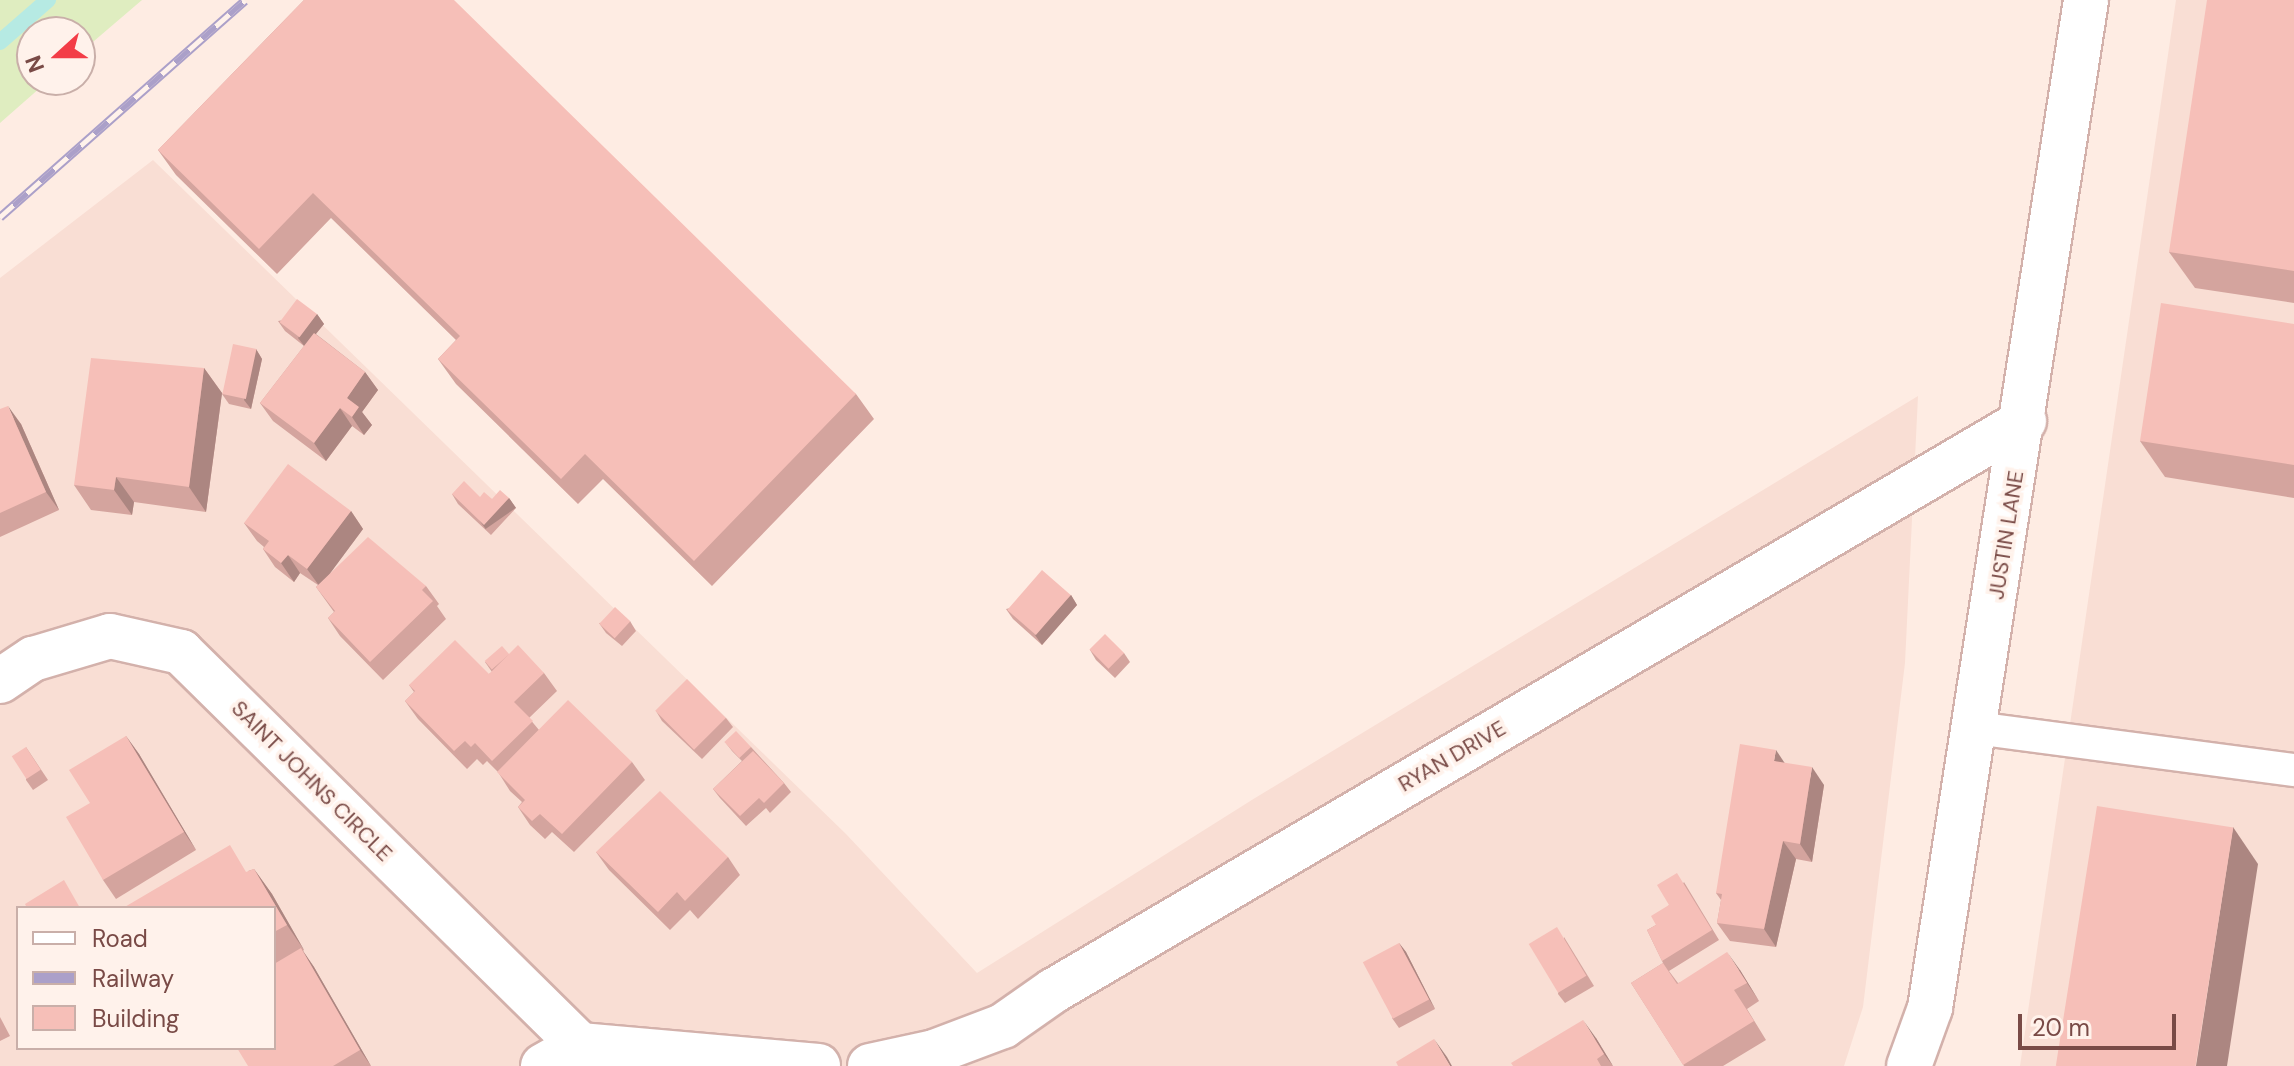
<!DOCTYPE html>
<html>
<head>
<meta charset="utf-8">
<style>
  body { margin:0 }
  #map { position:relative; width:2294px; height:1066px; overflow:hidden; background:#feece3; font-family:"DM Sans",sans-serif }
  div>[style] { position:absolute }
  .residential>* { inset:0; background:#f9ded4 }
  .green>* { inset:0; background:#dfedc0 }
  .stream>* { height:16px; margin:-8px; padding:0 8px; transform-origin:8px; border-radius:8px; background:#b6eae3 }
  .roads { filter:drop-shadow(2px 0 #d3b1ab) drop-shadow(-2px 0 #d3b1ab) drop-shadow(0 2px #d3b1ab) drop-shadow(0 -2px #d3b1ab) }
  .lane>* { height:32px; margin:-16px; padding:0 16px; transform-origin:16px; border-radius:16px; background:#fff }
  .street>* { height:44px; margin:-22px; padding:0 22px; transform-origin:22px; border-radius:22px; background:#fff }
  .secondary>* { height:44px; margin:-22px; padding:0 22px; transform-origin:22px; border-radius:22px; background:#fff }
  .rail>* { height:9px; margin-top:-4.5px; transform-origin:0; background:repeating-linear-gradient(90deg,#fff2eb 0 18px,#aba0c9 0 36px); box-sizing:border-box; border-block:2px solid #aba0c9 }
  .wall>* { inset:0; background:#d4a49e }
  .shaded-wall>* { inset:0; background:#ac8681; transform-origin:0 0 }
  .building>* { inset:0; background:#f6bfb8; transform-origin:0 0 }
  span { translate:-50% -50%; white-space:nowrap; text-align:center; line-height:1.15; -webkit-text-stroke:7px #fff2eb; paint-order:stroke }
  .street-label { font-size:22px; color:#794a46 }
  .legend { position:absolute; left:16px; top:906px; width:260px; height:144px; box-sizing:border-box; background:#fff2eb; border:2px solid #c9afa9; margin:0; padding:10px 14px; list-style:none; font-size:24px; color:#794a46 }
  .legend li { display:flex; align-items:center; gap:16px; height:40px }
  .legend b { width:40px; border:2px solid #c9afa9 }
  .north { position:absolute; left:16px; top:16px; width:80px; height:80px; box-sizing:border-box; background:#fff2eb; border:2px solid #c9afa9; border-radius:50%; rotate:249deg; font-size:22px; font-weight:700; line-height:32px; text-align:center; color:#794a46 }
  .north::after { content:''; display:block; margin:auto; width:28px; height:36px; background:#f33d47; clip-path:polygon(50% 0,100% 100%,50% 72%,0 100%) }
  .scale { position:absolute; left:2018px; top:1014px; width:158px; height:36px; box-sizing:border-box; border:4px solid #794a46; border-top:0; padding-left:10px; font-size:24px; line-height:28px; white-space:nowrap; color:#794a46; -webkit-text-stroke:6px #fff2eb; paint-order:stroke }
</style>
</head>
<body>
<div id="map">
  <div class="residential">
    <div style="clip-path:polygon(2176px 0,2294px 0,2294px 1066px,2020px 1066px)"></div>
    <div style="clip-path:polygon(evenodd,153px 160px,846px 834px,977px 973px,1255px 798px,1918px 396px,1905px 663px,1863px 1007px,1844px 1066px,0 1066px,0 278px,153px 160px,18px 908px,274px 908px,274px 1048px,18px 1048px,18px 908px)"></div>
  </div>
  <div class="green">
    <div style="clip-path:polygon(0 0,142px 0,80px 53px,80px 32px,32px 32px,32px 80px,49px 80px,0 123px)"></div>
  </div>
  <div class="stream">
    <div style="left:0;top:42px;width:64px;rotate:-41.2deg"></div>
  </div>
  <div class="roads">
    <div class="lane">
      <div style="left:1975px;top:728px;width:322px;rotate:7.5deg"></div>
    </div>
    <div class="street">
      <div style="left:0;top:681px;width:40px;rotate:-34deg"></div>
      <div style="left:33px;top:659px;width:80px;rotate:-16.6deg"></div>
      <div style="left:110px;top:636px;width:73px;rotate:12.7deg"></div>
      <div style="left:181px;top:652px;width:560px;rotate:44.57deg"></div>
      <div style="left:543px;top:1066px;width:43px;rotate:-29.6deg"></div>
      <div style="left:580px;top:1045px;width:239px;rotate:5deg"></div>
      <div style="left:870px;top:1066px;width:66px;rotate:-12.3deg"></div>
      <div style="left:934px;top:1052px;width:74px;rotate:-20.6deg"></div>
      <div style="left:1003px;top:1026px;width:61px;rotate:-35deg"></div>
      <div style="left:1053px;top:991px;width:1126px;rotate:-30.41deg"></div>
    </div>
    <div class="secondary">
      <div style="left:1909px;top:1066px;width:62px;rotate:-70.1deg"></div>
      <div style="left:1930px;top:1008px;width:1020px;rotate:-81.2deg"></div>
    </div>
  </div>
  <div class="rail">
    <div style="left:0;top:217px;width:327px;rotate:-41.5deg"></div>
  </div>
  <div class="wall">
    <div style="clip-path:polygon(304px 0,856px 394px,874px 419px,712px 586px,603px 479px,578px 504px,456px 384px,438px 359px,456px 340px,331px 218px,277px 274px,176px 175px,158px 150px)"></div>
    <div style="clip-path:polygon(2294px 0,2294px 303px,2195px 288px,2169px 252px)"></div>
    <div style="clip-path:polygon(317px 314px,324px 324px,316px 334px,365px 372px,378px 390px,362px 412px,372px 425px,364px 435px,352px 426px,326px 461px,273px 421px,260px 403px,304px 346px,285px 331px,278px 321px)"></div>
    <div style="clip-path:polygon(2294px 324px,2294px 498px,2165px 477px,2140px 441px)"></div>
    <div style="clip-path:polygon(256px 349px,262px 359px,251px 409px,229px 404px,222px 394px)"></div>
    <div style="clip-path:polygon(204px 368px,222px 393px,206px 512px,134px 502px,132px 515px,91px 510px,74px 485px)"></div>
    <div style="clip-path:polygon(0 409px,21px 424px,59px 510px,0 537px)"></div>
    <div style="clip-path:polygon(452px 494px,492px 499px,509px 498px,516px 508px,491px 535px,458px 504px)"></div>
    <div style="clip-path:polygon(351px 511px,363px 529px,330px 573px,426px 586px,439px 604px,437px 606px,446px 619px,383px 680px,340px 636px,328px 618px,334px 612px,316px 587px,318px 585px,300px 573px,294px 582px,275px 567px,263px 549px,264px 547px,257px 541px,244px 523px)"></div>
    <div style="clip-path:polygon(1071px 595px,1077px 605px,1042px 645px,1013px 619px,1006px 609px)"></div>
    <div style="clip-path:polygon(630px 621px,636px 631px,622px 646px,606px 633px,599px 623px)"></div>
    <div style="clip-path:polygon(1090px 650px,1124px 653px,1130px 662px,1115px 678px,1096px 660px)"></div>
    <div style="clip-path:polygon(509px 654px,544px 673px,557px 691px,529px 718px,539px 730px,632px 762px,645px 780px,574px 852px,552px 832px,545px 839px,530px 825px,518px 807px,522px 802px,510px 791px,498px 772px,487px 761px,483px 765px,477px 759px,467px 769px,418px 719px,405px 701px,414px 692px,409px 685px,489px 674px,492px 672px,485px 662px)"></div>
    <div style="clip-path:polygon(656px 711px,726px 718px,733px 727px,702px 759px,662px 721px)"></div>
    <div style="clip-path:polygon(126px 736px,139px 754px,196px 850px,116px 899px,103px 880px,90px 803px)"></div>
    <div style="clip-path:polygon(725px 742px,751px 747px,784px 783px,791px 792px,770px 813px,766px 808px,746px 826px,720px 798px,713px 789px,742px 761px,732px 751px)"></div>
    <div style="clip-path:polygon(26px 747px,48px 780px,33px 790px,26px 780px)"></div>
    <div style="clip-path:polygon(1785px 763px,1824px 785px,1812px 862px,1796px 859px,1776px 947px,1730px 941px,1717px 923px,1721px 900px,1716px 893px)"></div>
    <div style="clip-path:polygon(596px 852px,728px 857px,740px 875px,698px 919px,690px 910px,670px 930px,609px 870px)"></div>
    <div style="clip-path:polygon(254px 869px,272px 894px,304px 950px,303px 951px,314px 967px,371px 1066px,248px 1066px,274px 1048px,274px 908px,248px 871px)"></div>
    <div style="clip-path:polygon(1684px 882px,1719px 940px,1669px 971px,1678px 983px,1740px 970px,1759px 1001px,1747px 1009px,1766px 1040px,1723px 1066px,1684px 1066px,1631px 983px,1663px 963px,1647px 930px,1656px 925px)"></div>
    <div style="clip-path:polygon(1564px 937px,1594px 986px,1565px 1003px,1558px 994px)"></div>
    <div style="clip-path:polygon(1399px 943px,1406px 952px,1435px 1009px,1399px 1028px,1392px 1018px)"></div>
    <div style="clip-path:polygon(0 1017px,10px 1036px,0 1041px)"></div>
    <div style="clip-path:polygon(1596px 1038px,1613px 1066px,1513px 1066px)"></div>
  </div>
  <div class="shaded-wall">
    <div style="clip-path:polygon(317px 314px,324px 324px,305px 347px,298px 338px)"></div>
    <div style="clip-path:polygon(256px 349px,262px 359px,251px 409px,244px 400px)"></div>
    <div style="clip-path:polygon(204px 368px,222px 393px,206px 512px,189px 487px)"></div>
    <div style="clip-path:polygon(365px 372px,378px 390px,362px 412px,372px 425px,364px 435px,352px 417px,347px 398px)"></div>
    <div style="clip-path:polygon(8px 406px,21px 424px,59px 510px,46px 492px)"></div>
    <div style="clip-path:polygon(340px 408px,352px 426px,326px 461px,314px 443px)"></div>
    <div style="clip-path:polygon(116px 477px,134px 502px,132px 515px,114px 490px)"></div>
    <div style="left:509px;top:498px;width:12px;height:37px;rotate:55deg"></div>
    <div style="clip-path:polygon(351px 511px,363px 529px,320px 587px,307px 569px)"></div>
    <div style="clip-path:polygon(288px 555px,300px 573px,294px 582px,281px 563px)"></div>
    <div style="clip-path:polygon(1071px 595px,1077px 605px,1042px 645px,1035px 635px)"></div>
    <div style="clip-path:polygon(126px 736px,139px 754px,196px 850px,184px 832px)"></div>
    <div style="clip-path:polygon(1776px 750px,1788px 768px,1774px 761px)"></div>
    <div style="clip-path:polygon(1812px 767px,1824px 785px,1812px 862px,1800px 844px)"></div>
    <div style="clip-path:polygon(2233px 827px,2258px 864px,2227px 1066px,2196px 1066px)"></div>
    <div style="clip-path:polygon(1783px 841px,1796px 859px,1776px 947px,1764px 929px)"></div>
    <div style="clip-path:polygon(254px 869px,272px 894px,304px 950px,287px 925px)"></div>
    <div style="clip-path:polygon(1399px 943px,1406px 952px,1435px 1009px,1429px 999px)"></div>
    <div style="clip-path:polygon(301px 948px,314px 967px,371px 1066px,360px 1050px)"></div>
    <div style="clip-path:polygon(1727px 952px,1740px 970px,1759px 1001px,1747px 983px)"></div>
    <div style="clip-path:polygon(1583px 1020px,1596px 1038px,1613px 1066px,1604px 1054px)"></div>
    <div style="clip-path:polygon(1434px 1039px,1447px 1057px,1452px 1066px,1450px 1066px)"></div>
  </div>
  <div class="building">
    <div style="clip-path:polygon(304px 0,454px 0,856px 394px,694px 561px,585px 454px,561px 479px,438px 359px,460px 336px,313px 193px,259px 249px,158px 150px)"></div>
    <div style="clip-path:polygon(2207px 0,2294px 0,2294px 271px,2169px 252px)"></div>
    <div style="left:297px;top:299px;width:25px;height:29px;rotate:37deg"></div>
    <div style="clip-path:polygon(2161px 303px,2294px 324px,2294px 465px,2140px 441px)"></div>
    <div style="clip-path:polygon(314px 333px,365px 372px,347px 398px,359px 407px,352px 417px,340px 408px,314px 443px,260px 403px)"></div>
    <div style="left:233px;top:344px;width:24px;height:51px;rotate:12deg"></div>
    <div style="clip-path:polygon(91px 358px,204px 368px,189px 487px,116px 477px,114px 490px,74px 485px)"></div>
    <div style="clip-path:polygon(8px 406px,46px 492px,0 513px,0 409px)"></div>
    <div style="clip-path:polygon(288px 464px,351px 511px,307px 569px,288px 555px,281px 563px,263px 549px,269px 541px,244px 523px)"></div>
    <div style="clip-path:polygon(464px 481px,480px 497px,484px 492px,492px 499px,500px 490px,509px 498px,484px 525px,452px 494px)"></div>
    <div style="clip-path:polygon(368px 537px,426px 586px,422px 590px,433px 601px,370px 662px,328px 618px,335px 611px,316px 587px)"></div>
    <div style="left:1042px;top:570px;width:38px;height:53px;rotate:41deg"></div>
    <div style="left:615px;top:607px;width:21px;height:23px;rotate:43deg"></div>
    <div style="left:1105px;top:634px;width:27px;height:22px;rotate:45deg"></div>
    <div style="clip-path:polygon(455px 640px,489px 674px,518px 645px,544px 673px,514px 702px,533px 721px,492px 761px,475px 743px,471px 747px,465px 741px,454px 751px,405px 701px,415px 691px,409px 685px)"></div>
    <div style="left:502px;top:646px;width:11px;height:23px;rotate:49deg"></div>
    <div style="left:687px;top:679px;width:55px;height:45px;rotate:45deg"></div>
    <div style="clip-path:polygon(568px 700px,632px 762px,562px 834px,540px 814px,532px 821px,518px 807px,525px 800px,497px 772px)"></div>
    <div style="left:736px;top:731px;width:22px;height:16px;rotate:47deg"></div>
    <div style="clip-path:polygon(126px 736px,184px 832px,103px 880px,66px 817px,90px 803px,69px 770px)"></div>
    <div style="clip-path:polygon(1740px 744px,1776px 750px,1774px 761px,1812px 767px,1800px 844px,1783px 841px,1764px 929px,1717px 923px,1722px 894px,1716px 893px)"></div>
    <div style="left:26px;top:747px;width:27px;height:17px;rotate:57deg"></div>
    <div style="clip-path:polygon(753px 751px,784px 783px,764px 803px,759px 798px,740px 816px,713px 789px)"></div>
    <div style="clip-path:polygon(660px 791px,728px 857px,685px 901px,677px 892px,658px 912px,596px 852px)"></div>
    <div style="left:2097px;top:806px;width:138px;height:263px;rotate:9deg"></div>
    <div style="clip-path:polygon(230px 845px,246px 872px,254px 869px,287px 925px,274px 932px,274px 908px,123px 908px)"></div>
    <div style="clip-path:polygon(1677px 873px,1712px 930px,1662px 961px,1647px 930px,1656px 925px,1651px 916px,1669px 905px,1657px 885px)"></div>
    <div style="clip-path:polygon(64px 880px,80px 908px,27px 908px,25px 904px)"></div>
    <div style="left:1557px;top:927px;width:57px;height:33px;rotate:59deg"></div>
    <div style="left:1399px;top:943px;width:64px;height:41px;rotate:62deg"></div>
    <div style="clip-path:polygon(301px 948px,360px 1050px,333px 1066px,248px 1066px,237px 1048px,274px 1048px,274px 964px)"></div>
    <div style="clip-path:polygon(1727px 952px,1747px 983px,1734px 990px,1754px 1021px,1683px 1065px,1631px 983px,1663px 963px,1677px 984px)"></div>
    <div style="clip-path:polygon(1583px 1020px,1604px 1054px,1597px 1059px,1601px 1066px,1513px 1066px,1511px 1063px)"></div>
    <div style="clip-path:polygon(1434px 1039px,1450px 1066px,1398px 1066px,1396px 1062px)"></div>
  </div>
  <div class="street-label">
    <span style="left:2006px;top:535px;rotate:-81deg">JUSTIN LANE</span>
    <span style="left:1452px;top:756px;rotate:-30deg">RYAN DRIVE</span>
    <span style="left:312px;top:781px;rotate:45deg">SAINT JOHNS CIRCLE</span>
  </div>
  <ul class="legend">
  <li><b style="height:10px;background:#fff"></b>Road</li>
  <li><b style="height:10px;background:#aba0c9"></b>Railway</li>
  <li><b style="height:22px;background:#f6bfb8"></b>Building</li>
  </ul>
  <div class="north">N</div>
  <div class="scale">20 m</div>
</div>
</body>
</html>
